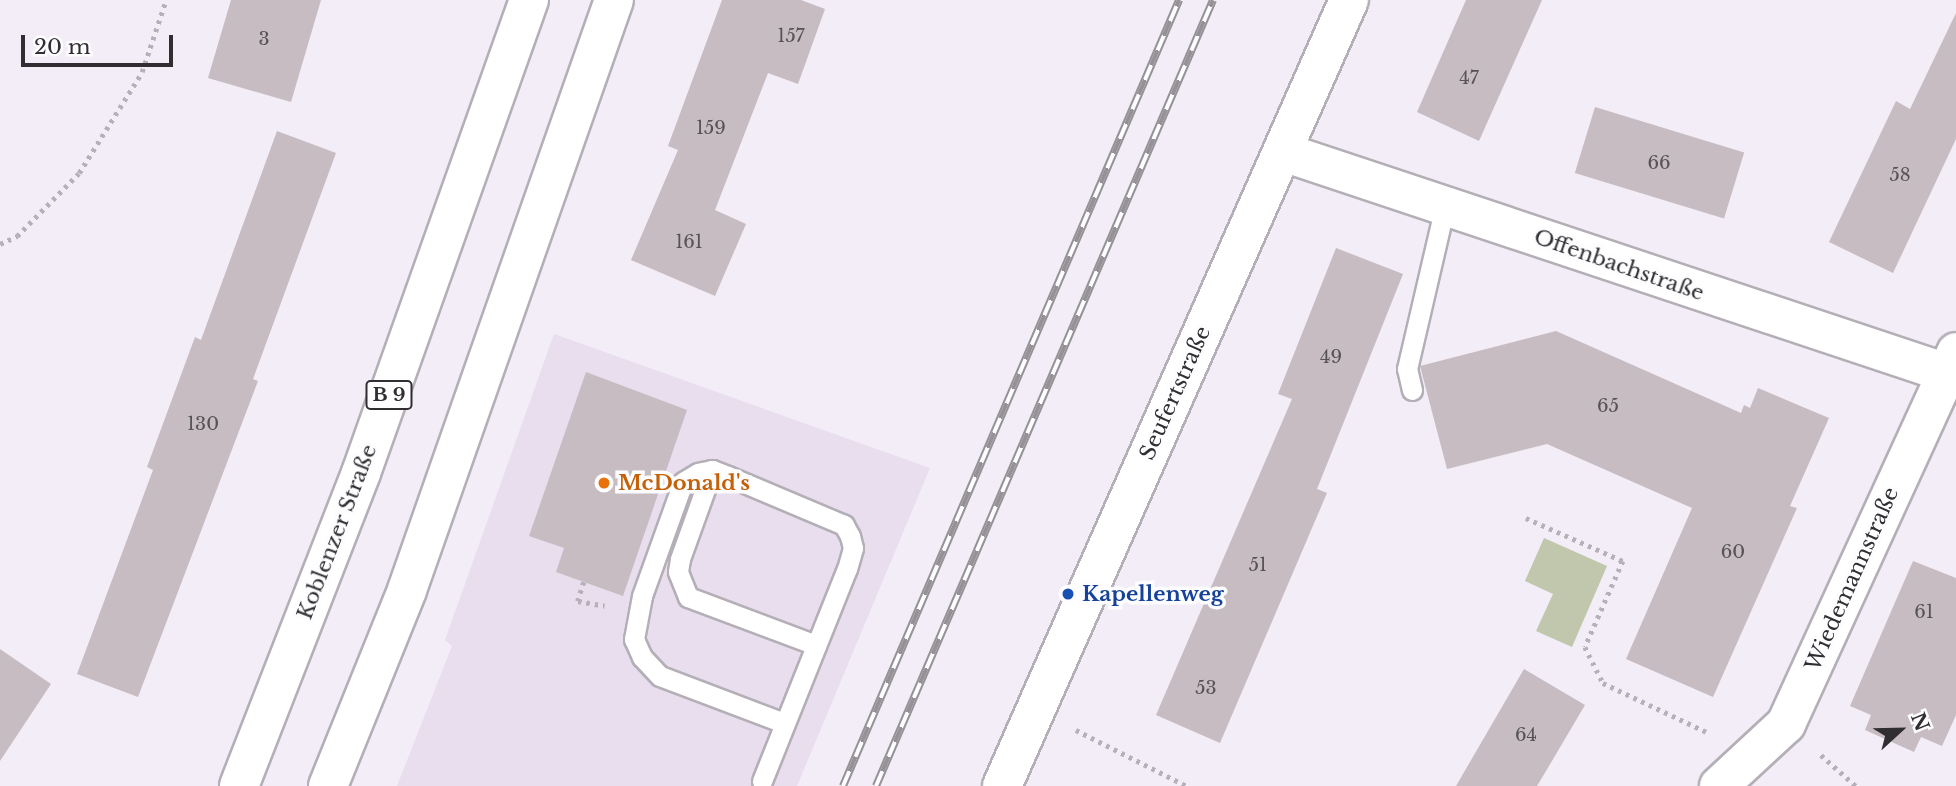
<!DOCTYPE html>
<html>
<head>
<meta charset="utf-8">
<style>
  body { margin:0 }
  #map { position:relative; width:1956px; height:786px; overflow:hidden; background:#f2edf6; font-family:"Libre Baskerville",serif }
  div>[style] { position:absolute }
  .built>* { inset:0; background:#e8deee }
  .green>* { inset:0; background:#c1c7ad }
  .building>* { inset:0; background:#c7bcc1; transform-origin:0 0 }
  .path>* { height:4.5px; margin-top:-2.25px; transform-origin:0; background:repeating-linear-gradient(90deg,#b5b1b8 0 3.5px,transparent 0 8.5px) }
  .roads { filter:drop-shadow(2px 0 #b4afb7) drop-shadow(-2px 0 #b4afb7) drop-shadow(0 2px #b4afb7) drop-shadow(0 -2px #b4afb7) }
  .lane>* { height:19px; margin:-9.5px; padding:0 9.5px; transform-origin:9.5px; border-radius:9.5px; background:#fff }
  .street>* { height:38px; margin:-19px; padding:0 19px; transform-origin:19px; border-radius:19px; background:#fff }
  .primary>* { height:38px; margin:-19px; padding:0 19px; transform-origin:19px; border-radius:19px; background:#fff }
  .rail>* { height:8px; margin-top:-4px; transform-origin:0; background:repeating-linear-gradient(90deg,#fdfcfe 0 16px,#949197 0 32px); box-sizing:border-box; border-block:2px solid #949197 }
  .dots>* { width:19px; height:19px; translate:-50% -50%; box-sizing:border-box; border:4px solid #fdfcfe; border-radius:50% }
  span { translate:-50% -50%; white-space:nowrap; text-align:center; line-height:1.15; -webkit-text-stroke:7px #fdfcfe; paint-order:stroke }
  .number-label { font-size:18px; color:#565255 }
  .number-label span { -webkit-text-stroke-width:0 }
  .shield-label span { padding:2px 5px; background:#fdfcfe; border:2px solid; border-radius:5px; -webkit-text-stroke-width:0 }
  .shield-label { font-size:19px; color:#302e31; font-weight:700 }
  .street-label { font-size:21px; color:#302e31 }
  .food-label { font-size:21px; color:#c56008; font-weight:700 }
  .left { translate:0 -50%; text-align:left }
  .transit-label { font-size:21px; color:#164399; font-weight:700 }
  .north { position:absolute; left:1865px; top:695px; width:70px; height:70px; -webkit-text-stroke:5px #fdfcfe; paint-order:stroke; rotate:68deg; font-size:19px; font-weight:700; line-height:28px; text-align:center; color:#302e31 }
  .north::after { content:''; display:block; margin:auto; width:24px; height:32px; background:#302e31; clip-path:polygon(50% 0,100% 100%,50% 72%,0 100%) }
  .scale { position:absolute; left:21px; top:35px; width:152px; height:32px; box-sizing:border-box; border:4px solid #302e31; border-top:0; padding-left:9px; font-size:21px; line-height:24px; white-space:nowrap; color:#302e31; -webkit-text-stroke:5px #fdfcfe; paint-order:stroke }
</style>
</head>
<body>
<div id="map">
  <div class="built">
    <div style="clip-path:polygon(554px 334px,930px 468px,797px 786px,397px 786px,452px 646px,445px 640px)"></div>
  </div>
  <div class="green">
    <div style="clip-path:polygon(1544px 538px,1607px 566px,1572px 647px,1536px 631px,1553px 594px,1525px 581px)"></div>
  </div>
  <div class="building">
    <div style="clip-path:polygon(231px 0,321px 0,291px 102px,208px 78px)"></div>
    <div style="clip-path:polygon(722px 0,801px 0,825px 9px,798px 84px,768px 73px,715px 210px,746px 224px,715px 296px,631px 260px,678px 150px,668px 146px)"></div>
    <div style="clip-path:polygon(1466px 0,1542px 0,1479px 141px,1417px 112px)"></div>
    <div style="clip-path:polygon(1956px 13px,1956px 139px,1893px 273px,1829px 242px,1896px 101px,1910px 109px)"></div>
    <div style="left:1595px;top:107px;width:156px;height:69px;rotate:17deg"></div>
    <div style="clip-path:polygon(277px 131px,336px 153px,253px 379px,258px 381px,138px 697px,77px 674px,153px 470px,147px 467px,195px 337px,201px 340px)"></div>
    <div style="clip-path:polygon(1336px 248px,1403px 274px,1317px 489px,1327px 493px,1220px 743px,1156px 715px,1292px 399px,1278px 394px)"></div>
    <div style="clip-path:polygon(1556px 331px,1741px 413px,1744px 405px,1750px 408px,1758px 388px,1829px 418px,1790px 506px,1797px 508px,1713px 697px,1626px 659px,1692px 508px,1547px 444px,1447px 469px,1420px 366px)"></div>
    <div style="clip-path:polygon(586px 372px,687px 410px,623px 596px,556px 572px,564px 548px,529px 536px)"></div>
    <div style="clip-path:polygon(1913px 561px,1956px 578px,1956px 715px,1942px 746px,1921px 737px,1914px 752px,1865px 730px,1871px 715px,1850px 706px)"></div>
    <div style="clip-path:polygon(0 649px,51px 684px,0 761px)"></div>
    <div style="clip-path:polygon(1524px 669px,1585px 705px,1549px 766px,1537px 786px,1456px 786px)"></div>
  </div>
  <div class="path">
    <div style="left:0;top:244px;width:19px;rotate:-25deg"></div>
    <div style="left:17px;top:236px;width:88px;rotate:-45.5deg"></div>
    <div style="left:79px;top:173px;width:119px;rotate:-58deg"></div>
    <div style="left:142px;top:72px;width:76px;rotate:-71.6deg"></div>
    <div style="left:1526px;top:518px;width:106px;rotate:23.9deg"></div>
    <div style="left:1623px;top:561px;width:94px;rotate:113.8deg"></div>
    <div style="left:1585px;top:647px;width:40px;rotate:63.4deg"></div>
    <div style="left:1603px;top:683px;width:117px;rotate:25.3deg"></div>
    <div style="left:584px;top:582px;width:20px;rotate:108deg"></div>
    <div style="left:578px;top:601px;width:27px;rotate:10deg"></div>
    <div style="left:1076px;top:730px;width:124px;rotate:26.8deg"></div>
    <div style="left:1821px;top:755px;width:47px;rotate:41.5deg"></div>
  </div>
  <div class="roads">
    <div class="lane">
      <div style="left:1412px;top:390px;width:22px;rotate:-103deg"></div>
      <div style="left:1407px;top:369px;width:167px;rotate:-76.9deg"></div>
      <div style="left:712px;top:470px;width:95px;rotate:109.8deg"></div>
      <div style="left:680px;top:559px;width:13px;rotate:99deg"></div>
      <div style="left:678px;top:572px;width:27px;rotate:68deg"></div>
      <div style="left:688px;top:597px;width:137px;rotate:20.6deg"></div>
      <div style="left:762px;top:781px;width:228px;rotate:-68.2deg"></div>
      <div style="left:847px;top:569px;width:22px;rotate:-74deg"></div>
      <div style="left:853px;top:548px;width:12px;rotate:-104deg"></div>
      <div style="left:850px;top:536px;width:13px;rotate:-119deg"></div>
      <div style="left:844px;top:525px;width:126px;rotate:-157.1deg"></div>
      <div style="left:728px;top:476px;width:17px;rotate:-159deg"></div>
      <div style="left:712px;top:470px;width:14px;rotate:168deg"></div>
      <div style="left:698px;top:473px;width:17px;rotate:149deg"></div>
      <div style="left:683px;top:482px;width:121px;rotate:109.8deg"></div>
      <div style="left:642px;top:596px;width:44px;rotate:100.5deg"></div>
      <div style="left:634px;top:639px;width:20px;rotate:66deg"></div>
      <div style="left:642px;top:657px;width:26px;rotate:47deg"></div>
      <div style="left:660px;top:676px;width:133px;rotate:20.8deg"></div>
    </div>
    <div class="street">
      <div style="left:1283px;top:152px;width:709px;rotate:18.41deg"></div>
      <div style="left:1002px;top:786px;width:859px;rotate:-66.18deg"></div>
      <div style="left:1719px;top:786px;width:91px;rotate:-42.8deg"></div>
      <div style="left:1786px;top:724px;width:409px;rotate:-65.4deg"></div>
    </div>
    <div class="primary">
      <div style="left:239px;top:786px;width:336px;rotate:-68.7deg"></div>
      <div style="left:361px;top:473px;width:502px;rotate:-70.45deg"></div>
      <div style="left:328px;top:786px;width:211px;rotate:-68deg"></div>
      <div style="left:407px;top:590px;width:625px;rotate:-70.67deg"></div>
    </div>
  </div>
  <div class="rail">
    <div style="left:843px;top:786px;width:855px;rotate:-66.85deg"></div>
    <div style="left:876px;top:786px;width:855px;rotate:-66.79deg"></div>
  </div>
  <div class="dots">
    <div style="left:604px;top:483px;background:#e8710a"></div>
    <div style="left:1068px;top:594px;background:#1a4fb4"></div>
  </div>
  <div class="number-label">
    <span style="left:791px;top:36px">157</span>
    <span style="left:264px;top:39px">3</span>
    <span style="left:1469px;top:78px">47</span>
    <span style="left:711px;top:128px">159</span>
    <span style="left:1659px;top:163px">66</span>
    <span style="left:1900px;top:175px">58</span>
    <span style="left:689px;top:242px">161</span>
    <span style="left:1331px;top:357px">49</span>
    <span style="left:1608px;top:406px">65</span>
    <span style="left:203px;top:424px">130</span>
    <span style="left:1733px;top:552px">60</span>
    <span style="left:1258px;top:565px">51</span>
    <span style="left:1924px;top:612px">61</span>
    <span style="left:1206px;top:688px">53</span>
    <span style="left:1526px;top:735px">64</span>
  </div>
  <div class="shield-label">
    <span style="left:389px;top:395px">B 9</span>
  </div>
  <div class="street-label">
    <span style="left:1619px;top:265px;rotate:19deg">Offenbachstraße</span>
    <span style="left:1175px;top:393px;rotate:-66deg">Seufertstraße</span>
    <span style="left:337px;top:532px;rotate:-69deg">Koblenzer Straße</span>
    <span style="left:1852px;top:579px;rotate:-66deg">Wiedemannstraße</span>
  </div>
  <div class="food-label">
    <span class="left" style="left:618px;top:483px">McDonald's</span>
  </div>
  <div class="transit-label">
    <span class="left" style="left:1082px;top:594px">Kapellenweg</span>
  </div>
  <div class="north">N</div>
  <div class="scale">20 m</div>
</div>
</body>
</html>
